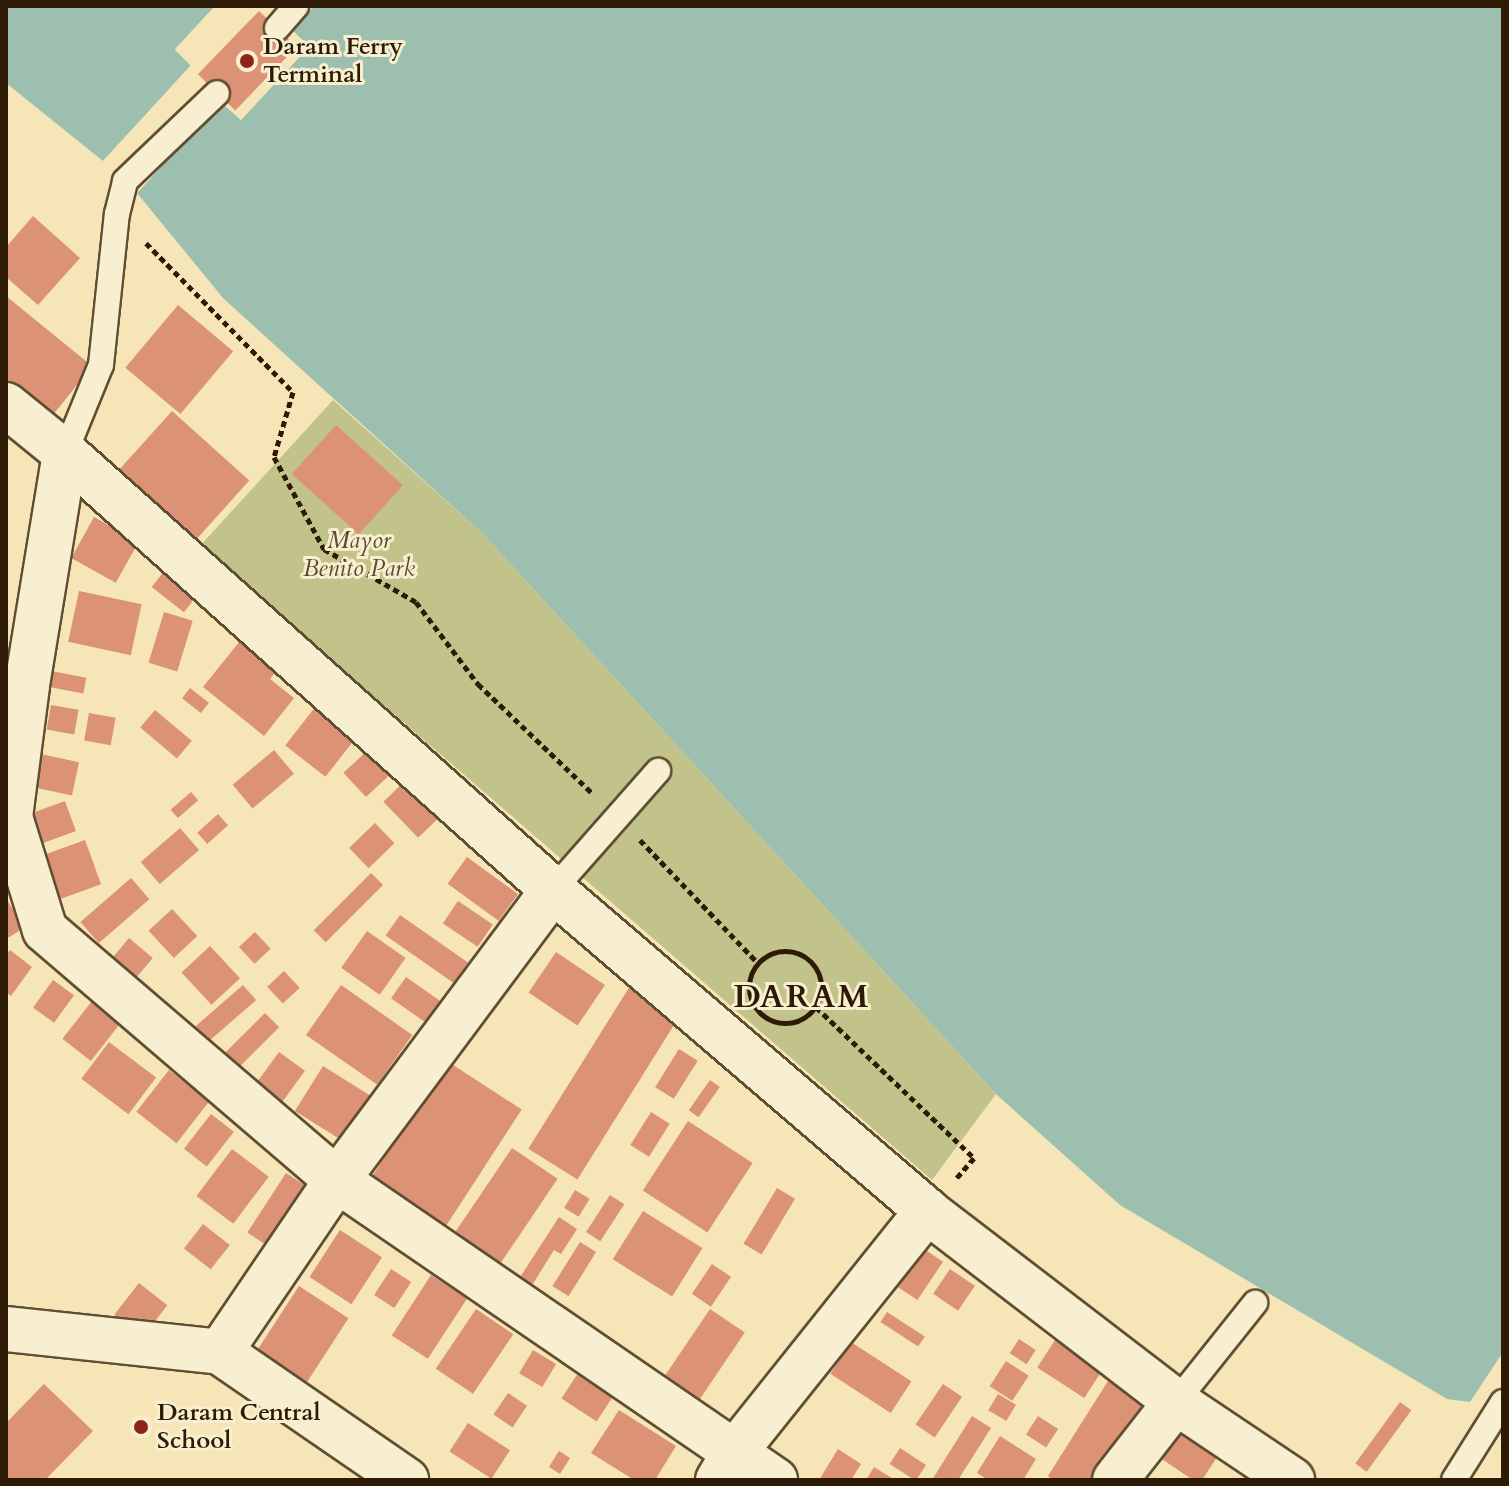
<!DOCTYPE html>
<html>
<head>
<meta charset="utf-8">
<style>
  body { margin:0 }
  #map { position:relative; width:1509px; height:1486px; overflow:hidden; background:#f5e5b7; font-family:Cardo,serif }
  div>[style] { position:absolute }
  .green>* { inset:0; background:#c2c38a }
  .water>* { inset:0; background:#9cbfb0 }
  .pier>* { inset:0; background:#f5e5b7 }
  .building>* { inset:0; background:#dc9275; transform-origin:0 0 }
  .path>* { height:5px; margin-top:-2.5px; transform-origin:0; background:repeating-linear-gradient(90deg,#2e1b05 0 6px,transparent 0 10px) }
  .path>.ring { margin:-2.5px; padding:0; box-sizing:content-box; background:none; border:5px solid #2e1b05; border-radius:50% }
  .roads { filter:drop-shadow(2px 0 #604e32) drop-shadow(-2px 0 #604e32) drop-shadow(0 2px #604e32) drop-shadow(0 -2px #604e32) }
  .lane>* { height:24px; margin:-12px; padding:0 12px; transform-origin:12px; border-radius:12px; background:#f8eed0 }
  .street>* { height:44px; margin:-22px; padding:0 22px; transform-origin:22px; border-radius:22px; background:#f8eed0 }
  .secondary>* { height:44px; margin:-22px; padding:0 22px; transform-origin:22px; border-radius:22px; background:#f8eed0 }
  .dots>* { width:22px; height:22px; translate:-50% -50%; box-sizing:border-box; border:4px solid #f8eed0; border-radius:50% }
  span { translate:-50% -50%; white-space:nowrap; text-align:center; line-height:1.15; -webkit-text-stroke:6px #f8eed0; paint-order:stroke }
  .poi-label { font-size:24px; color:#2e1b05; font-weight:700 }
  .left { translate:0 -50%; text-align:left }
  .park-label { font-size:24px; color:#5a4d2d; font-style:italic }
  .district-label { font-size:32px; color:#2e1b05; font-weight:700; letter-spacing:2px }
  .frame { position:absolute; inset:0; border:8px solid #2e1b05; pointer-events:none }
</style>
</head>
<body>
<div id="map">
  <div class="green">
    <div style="clip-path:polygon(333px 400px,484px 535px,996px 1094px,932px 1180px,200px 546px)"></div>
  </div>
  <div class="water">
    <div style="clip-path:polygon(6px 6px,215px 6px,175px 49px,191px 65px,103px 161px,6px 83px)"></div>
    <div style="clip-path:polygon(314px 6px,1503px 6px,1503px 1352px,1470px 1402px,1447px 1399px,1120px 1205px,996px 1094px,484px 535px,223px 298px,137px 193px,221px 102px,241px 120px,309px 47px,292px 30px)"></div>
  </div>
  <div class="pier">
    <div style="clip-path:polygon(215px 6px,218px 8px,180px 49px,195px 63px,195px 68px,106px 164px,103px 161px,191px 66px,175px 50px)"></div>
    <div style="clip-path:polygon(309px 6px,314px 6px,292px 30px,309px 46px,241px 120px,221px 102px,137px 193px,134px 190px,219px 99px,240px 114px,303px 47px,288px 31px)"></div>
  </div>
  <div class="building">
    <div style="left:259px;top:11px;width:52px;height:88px;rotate:44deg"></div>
    <div style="clip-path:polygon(33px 216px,80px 258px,38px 305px,6px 277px,6px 247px)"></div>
    <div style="clip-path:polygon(6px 296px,92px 366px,49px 420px,6px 385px)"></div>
    <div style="left:178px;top:305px;width:72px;height:82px;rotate:40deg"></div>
    <div style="left:172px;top:411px;width:104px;height:80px;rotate:42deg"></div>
    <div style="left:336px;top:425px;width:90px;height:66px;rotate:42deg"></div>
    <div style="left:94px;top:517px;width:51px;height:47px;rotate:29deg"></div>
    <div style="left:172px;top:561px;width:41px;height:33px;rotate:38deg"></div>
    <div style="left:79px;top:591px;width:64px;height:52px;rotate:12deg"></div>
    <div style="left:164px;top:612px;width:30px;height:53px;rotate:17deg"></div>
    <div style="clip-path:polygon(248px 631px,284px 661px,270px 679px,294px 698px,264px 736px,203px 687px)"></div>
    <div style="left:51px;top:671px;width:36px;height:16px;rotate:11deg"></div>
    <div style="left:190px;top:688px;width:24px;height:13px;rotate:38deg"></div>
    <div style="left:51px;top:705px;width:28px;height:25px;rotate:10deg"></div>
    <div style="left:316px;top:706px;width:51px;height:50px;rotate:38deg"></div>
    <div style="left:155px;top:710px;width:48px;height:23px;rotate:40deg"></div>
    <div style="left:89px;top:713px;width:27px;height:28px;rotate:10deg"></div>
    <div style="left:369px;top:749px;width:33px;height:35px;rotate:47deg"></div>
    <div style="left:274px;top:750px;width:31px;height:54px;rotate:50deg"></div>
    <div style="left:36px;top:753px;width:44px;height:34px;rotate:12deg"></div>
    <div style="left:410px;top:776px;width:50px;height:37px;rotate:46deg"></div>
    <div style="left:191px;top:792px;width:11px;height:27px;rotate:49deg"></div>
    <div style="left:65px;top:801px;width:32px;height:35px;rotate:70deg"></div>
    <div style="left:218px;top:814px;width:15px;height:28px;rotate:48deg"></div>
    <div style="left:375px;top:823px;width:28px;height:36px;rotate:46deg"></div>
    <div style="left:180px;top:828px;width:29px;height:52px;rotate:49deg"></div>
    <div style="left:85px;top:840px;width:47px;height:47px;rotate:70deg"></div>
    <div style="left:467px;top:857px;width:63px;height:33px;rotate:36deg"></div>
    <div style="left:371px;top:873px;width:17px;height:81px;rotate:45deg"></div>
    <div style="left:131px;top:878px;width:28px;height:67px;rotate:49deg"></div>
    <div style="clip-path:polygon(6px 898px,24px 928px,6px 939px)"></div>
    <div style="left:458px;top:901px;width:42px;height:27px;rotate:34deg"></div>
    <div style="left:172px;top:909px;width:37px;height:32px;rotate:47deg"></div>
    <div style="left:400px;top:915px;width:83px;height:25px;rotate:35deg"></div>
    <div style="left:367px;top:931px;width:47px;height:45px;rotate:35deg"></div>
    <div style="left:255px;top:932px;width:23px;height:22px;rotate:47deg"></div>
    <div style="left:129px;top:938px;width:31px;height:29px;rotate:40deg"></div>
    <div style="left:210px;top:946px;width:44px;height:39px;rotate:47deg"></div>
    <div style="clip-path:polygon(10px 950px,32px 967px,11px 996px,6px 992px,6px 955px)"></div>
    <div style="left:556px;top:952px;width:59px;height:49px;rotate:34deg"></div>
    <div style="left:284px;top:971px;width:23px;height:23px;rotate:47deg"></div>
    <div style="left:406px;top:977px;width:51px;height:26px;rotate:35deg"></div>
    <div style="left:53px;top:980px;width:26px;height:34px;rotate:36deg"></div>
    <div style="left:243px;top:985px;width:20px;height:70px;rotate:49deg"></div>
    <div style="left:341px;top:985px;width:87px;height:61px;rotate:35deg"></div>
    <div style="left:630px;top:986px;width:58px;height:192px;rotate:32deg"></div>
    <div style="left:92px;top:1001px;width:36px;height:48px;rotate:38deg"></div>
    <div style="left:265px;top:1013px;width:20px;height:68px;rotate:45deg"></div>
    <div style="left:109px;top:1042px;width:59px;height:46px;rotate:37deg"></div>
    <div style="left:679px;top:1049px;width:22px;height:45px;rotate:32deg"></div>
    <div style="left:279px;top:1052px;width:32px;height:42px;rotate:36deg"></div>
    <div style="left:447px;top:1061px;width:89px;height:141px;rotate:33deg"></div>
    <div style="left:323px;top:1066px;width:58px;height:53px;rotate:32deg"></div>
    <div style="left:169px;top:1070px;width:51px;height:53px;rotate:38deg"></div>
    <div style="left:710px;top:1080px;width:12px;height:37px;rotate:35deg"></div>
    <div style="left:651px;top:1112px;width:22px;height:39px;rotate:32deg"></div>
    <div style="left:211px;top:1114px;width:29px;height:44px;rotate:38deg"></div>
    <div style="left:688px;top:1121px;width:77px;height:83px;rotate:33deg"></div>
    <div style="left:512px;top:1148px;width:55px;height:102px;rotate:34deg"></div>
    <div style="left:232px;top:1149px;width:46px;height:59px;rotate:37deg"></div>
    <div style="left:286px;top:1173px;width:30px;height:71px;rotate:33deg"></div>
    <div style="left:777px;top:1188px;width:21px;height:65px;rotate:31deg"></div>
    <div style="left:575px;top:1190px;width:17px;height:21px;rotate:31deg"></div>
    <div style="left:610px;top:1195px;width:17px;height:44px;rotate:33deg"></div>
    <div style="left:643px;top:1211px;width:70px;height:57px;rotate:32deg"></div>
    <div style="clip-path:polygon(559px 1217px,577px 1229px,561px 1254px,554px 1250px,529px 1290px,517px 1282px)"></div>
    <div style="left:203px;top:1224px;width:34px;height:31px;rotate:38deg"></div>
    <div style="left:340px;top:1230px;width:50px;height:56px;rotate:33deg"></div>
    <div style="left:580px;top:1242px;width:19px;height:52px;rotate:32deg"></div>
    <div style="left:924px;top:1249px;width:23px;height:46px;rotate:34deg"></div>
    <div style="left:712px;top:1264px;width:23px;height:36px;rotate:34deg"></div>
    <div style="left:391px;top:1269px;width:24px;height:31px;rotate:33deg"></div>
    <div style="left:950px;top:1269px;width:30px;height:30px;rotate:34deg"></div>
    <div style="left:431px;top:1275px;width:43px;height:72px;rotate:33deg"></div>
    <div style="left:139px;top:1283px;width:36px;height:40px;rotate:38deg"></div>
    <div style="left:299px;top:1286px;width:59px;height:77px;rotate:33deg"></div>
    <div style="left:476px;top:1309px;width:45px;height:72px;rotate:34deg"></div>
    <div style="left:710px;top:1309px;width:42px;height:80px;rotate:34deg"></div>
    <div style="left:887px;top:1312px;width:45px;height:12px;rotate:33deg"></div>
    <div style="left:1059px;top:1334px;width:56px;height:40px;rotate:33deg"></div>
    <div style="left:1019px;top:1339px;width:20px;height:17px;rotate:33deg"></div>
    <div style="left:851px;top:1342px;width:72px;height:38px;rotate:33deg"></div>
    <div style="left:533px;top:1350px;width:27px;height:27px;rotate:31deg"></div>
    <div style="left:1006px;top:1361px;width:27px;height:30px;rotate:33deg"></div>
    <div style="left:580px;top:1370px;width:42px;height:34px;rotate:33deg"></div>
    <div style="clip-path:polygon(1108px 1381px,1147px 1406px,1096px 1480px,1053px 1480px,1048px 1476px)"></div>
    <div style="clip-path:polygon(44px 1384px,93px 1431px,45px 1480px,6px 1480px,6px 1423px)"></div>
    <div style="left:943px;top:1384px;width:23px;height:49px;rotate:34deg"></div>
    <div style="left:508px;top:1393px;width:23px;height:26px;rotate:34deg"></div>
    <div style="left:998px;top:1394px;width:21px;height:19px;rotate:31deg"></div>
    <div style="left:1400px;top:1402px;width:14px;height:76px;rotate:36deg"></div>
    <div style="clip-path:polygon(619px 1410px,676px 1446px,655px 1480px,634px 1480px,591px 1453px)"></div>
    <div style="clip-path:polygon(1174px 1415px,1223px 1448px,1202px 1480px,1193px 1480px,1150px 1451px)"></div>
    <div style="clip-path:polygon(972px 1416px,991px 1428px,958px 1480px,932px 1480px)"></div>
    <div style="left:1038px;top:1416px;width:24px;height:22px;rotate:33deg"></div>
    <div style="left:468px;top:1423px;width:50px;height:34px;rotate:33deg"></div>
    <div style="clip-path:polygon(1000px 1436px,1036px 1459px,1023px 1480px,988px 1480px,977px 1473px)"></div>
    <div style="left:900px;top:1448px;width:31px;height:19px;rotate:33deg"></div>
    <div style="clip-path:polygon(838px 1449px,861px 1464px,851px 1480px,819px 1480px)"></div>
    <div style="left:559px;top:1451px;width:13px;height:19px;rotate:32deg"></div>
    <div style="clip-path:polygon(874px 1467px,895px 1480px,866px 1480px)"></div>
  </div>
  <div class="path">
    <div style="left:146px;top:243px;width:209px;rotate:45.4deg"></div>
    <div style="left:293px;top:392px;width:68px;rotate:106.3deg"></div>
    <div style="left:274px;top:457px;width:105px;rotate:61.5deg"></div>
    <div style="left:324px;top:549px;width:106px;rotate:29.9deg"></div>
    <div style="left:416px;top:602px;width:103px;rotate:52.9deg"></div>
    <div style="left:478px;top:684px;width:159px;rotate:43.7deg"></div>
    <div style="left:640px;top:840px;width:170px;rotate:46.2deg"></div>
    <div class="ring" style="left:749px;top:951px;width:67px;height:67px"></div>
    <div style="left:816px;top:1007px;width:219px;rotate:43.7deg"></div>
    <div style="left:974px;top:1158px;width:29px;rotate:131deg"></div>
  </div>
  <div class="roads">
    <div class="lane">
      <div style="left:277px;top:28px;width:29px;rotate:-49deg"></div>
      <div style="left:65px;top:453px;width:95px;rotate:-67.8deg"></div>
      <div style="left:101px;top:365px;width:152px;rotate:-84deg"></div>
      <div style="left:117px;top:214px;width:34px;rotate:-76deg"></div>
      <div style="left:125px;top:181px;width:127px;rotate:-43.7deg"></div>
      <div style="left:553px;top:890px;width:159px;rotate:-48.6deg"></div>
      <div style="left:1176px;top:1402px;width:127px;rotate:-51.4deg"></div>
      <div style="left:1454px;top:1480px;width:92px;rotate:-57.9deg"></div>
    </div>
    <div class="street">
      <div style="left:6px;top:405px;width:76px;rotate:39.1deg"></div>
      <div style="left:65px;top:453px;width:236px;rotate:99.3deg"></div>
      <div style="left:27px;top:686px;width:132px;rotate:97.4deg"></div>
      <div style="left:10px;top:817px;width:118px;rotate:72.8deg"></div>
      <div style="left:45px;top:930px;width:384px;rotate:40.6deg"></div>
      <div style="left:337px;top:1180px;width:531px;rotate:34.41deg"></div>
      <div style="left:718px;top:1480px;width:31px;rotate:-59deg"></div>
      <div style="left:734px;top:1453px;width:310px;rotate:-51.4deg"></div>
      <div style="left:1115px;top:1480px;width:99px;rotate:-52deg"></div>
    </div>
    <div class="secondary">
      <div style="left:65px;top:453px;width:655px;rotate:41.84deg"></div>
      <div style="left:553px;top:890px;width:493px;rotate:40.6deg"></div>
      <div style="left:927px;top:1211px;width:314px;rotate:37.5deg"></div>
      <div style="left:1176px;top:1402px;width:140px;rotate:33.9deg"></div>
      <div style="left:6px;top:1329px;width:215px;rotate:6.1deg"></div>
      <div style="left:220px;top:1352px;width:226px;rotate:34.5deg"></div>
      <div style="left:220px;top:1352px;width:208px;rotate:-55.8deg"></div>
      <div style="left:337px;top:1180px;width:362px;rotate:-53.3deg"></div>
    </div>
  </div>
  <div class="dots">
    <div style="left:247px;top:61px;background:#8f2418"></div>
    <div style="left:141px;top:1427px;background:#8f2418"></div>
  </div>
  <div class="poi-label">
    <span class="left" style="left:263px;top:61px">Daram Ferry<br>Terminal</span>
    <span class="left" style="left:157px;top:1427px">Daram Central<br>School</span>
  </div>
  <div class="park-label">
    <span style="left:359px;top:555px">Mayor<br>Benito Park</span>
  </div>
  <div class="district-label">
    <span style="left:802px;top:997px">DARAM</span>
  </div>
  <div class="frame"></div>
</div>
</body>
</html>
